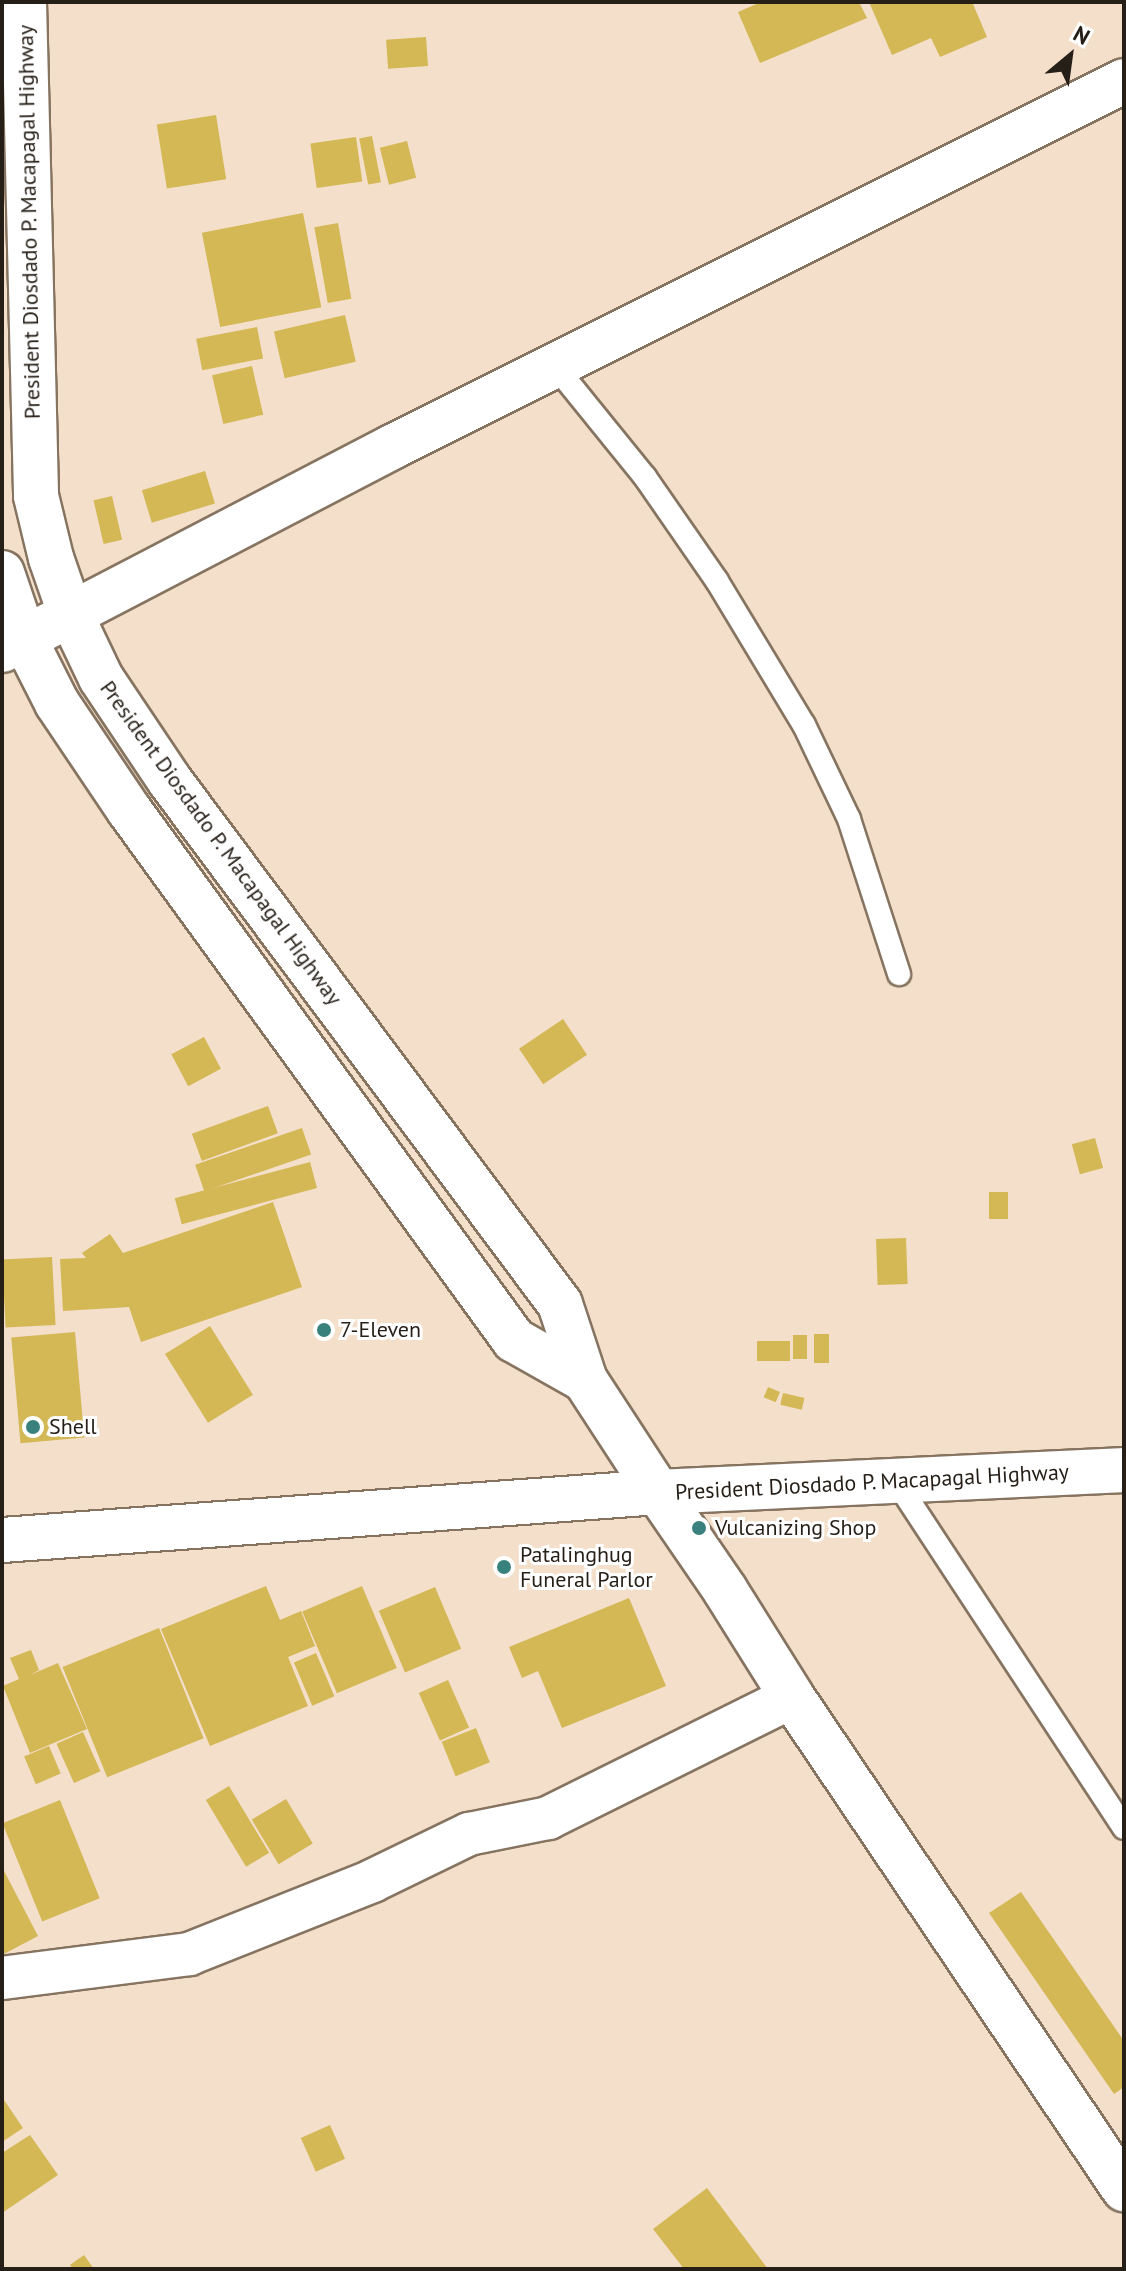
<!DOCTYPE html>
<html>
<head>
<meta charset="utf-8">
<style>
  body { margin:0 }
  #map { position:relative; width:1126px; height:2271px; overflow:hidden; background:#f3dfca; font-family:"PT Sans",sans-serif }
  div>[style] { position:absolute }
  .building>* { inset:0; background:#d4b856; transform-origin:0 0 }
  .roads { filter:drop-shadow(2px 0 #867461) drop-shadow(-2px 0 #867461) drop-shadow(0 2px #867461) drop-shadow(0 -2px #867461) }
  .service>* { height:22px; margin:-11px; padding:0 11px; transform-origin:11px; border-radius:11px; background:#fff }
  .minor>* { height:42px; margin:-21px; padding:0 21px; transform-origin:21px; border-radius:21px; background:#fff }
  .tertiary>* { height:44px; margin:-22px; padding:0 22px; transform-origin:22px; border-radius:22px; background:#fff }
  .trunk>* { height:44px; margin:-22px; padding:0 22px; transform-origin:22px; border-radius:22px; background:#fff }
  .dots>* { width:22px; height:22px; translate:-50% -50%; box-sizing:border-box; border:4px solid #fff; border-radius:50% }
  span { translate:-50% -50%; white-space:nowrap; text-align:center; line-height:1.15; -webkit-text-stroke:6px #fff; paint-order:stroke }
  .street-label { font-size:22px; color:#261f17 }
  .poi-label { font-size:22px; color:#261f17 }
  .left { translate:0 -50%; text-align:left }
  .frame { position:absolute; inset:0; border:4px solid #261f17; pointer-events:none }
  .north { position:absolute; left:1030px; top:16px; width:80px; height:80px; -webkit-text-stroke:6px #fff; paint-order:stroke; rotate:29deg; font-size:22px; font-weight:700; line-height:32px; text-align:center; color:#261f17 }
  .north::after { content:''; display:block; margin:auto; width:28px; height:36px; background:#261f17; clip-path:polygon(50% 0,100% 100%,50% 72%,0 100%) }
</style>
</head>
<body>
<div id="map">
  <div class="building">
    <div style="clip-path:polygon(761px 2px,859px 2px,867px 18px,760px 63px,738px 12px)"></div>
    <div style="clip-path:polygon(869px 2px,978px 2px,973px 4px,987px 37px,940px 57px,931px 38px,892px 55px)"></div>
    <div style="left:426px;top:37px;width:29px;height:40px;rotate:86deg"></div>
    <div style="left:216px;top:115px;width:65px;height:60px;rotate:81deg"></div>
    <div style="left:372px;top:136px;width:47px;height:13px;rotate:79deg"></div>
    <div style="left:356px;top:137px;width:45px;height:46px;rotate:82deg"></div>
    <div style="left:407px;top:141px;width:38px;height:28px;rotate:76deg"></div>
    <div style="left:303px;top:213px;width:96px;height:103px;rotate:79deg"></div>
    <div style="left:338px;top:223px;width:77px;height:24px;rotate:80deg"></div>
    <div style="left:345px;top:315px;width:48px;height:73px;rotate:77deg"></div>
    <div style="left:257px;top:327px;width:32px;height:62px;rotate:79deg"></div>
    <div style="left:252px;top:366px;width:50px;height:41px;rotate:77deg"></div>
    <div style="left:205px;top:471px;width:34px;height:66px;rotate:73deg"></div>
    <div style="left:112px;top:496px;width:45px;height:19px;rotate:77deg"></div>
    <div style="left:563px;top:1019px;width:43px;height:53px;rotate:56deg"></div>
    <div style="left:204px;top:1037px;width:36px;height:37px;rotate:62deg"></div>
    <div style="left:268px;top:1106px;width:29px;height:81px;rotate:70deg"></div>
    <div style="left:302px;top:1128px;width:28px;height:113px;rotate:71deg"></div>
    <div style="left:1095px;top:1138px;width:31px;height:24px;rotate:75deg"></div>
    <div style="left:310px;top:1162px;width:27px;height:140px;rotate:75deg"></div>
    <div style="left:989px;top:1192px;width:19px;height:27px"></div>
    <div style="clip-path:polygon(273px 1202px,302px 1287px,141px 1342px,129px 1307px,63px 1311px,60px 1259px,86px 1258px,82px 1253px,110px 1234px,123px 1253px)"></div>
    <div style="left:906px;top:1238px;width:46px;height:30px;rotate:88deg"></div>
    <div style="left:52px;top:1257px;width:68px;height:50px;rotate:87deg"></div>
    <div style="left:210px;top:1326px;width:81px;height:53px;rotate:58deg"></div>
    <div style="left:75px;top:1332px;width:106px;height:64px;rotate:85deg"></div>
    <div style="left:814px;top:1334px;width:15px;height:29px"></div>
    <div style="left:793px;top:1335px;width:14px;height:24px"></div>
    <div style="left:790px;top:1341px;width:20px;height:33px;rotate:90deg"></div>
    <div style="left:768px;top:1387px;width:13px;height:11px;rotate:23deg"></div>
    <div style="left:783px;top:1393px;width:22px;height:12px;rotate:13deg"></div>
    <div style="clip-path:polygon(266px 1586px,280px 1620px,301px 1611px,315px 1646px,288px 1657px,308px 1706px,210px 1746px,161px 1629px)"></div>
    <div style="left:362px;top:1586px;width:89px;height:65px;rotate:67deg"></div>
    <div style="left:435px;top:1587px;width:67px;height:61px;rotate:67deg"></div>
    <div style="clip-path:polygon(629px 1598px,666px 1686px,562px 1728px,538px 1671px,522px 1678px,509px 1647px)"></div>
    <div style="left:159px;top:1628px;width:119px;height:104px;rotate:68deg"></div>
    <div style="clip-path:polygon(31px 1650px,39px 1670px,30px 1675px,58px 1663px,87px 1729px,30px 1753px,3px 1686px,19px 1679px,10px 1658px)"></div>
    <div style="left:316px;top:1653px;width:47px;height:24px;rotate:67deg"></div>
    <div style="left:448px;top:1680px;width:52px;height:32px;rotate:66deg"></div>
    <div style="left:476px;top:1728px;width:37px;height:37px;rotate:68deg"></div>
    <div style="left:83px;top:1732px;width:43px;height:29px;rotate:66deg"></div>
    <div style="left:49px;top:1746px;width:30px;height:27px;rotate:67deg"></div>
    <div style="left:229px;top:1786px;width:78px;height:27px;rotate:59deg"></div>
    <div style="left:286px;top:1799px;width:52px;height:40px;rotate:59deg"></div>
    <div style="left:60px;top:1800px;width:106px;height:62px;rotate:68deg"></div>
    <div style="clip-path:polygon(2px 1867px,38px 1936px,2px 1955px)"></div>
    <div style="clip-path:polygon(1021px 1892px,1124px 2041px,1124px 2087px,1114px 2094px,989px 1913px)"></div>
    <div style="clip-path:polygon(2px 2097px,23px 2128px,2px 2142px)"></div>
    <div style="left:330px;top:2125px;width:37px;height:32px;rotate:66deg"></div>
    <div style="clip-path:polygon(30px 2135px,58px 2175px,2px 2213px,2px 2153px)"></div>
    <div style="clip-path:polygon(707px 2188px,768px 2269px,684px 2269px,653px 2229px)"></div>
    <div style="clip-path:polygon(84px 2255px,94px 2269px,73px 2269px,70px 2265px)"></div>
  </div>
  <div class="roads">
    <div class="service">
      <div style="left:555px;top:366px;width:143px;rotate:51deg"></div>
      <div style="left:645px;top:477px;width:126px;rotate:55.3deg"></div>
      <div style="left:717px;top:581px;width:168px;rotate:58.9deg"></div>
      <div style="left:804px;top:725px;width:104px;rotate:64.4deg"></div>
      <div style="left:849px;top:819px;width:163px;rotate:72.1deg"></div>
      <div style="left:896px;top:1481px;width:415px;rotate:56.7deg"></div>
    </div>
    <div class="minor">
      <div style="left:2px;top:1978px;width:189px;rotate:-7.3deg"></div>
      <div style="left:189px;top:1954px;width:197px;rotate:-21.7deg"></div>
      <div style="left:372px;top:1881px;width:108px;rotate:-25.9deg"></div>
      <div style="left:469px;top:1834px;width:81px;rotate:-11.4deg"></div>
      <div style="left:548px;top:1818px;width:272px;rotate:-26.4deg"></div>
    </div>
    <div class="tertiary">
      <div style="left:2px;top:650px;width:440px;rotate:-27.5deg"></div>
      <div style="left:392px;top:447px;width:818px;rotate:-26.57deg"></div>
      <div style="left:2px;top:1540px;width:658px;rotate:-4.18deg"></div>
      <div style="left:658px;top:1492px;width:119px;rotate:55.6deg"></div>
      <div style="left:725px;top:1590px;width:126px;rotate:57.9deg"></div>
      <div style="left:792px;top:1697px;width:594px;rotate:55.99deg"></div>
    </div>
    <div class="trunk">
      <div style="left:24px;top:2px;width:494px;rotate:88.6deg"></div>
      <div style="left:36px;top:496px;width:64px;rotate:76.4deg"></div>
      <div style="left:51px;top:558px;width:58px;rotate:70.9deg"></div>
      <div style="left:70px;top:613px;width:72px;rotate:64.5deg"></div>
      <div style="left:101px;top:678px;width:124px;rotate:56.2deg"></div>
      <div style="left:170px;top:781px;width:652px;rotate:53.29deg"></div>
      <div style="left:560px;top:1304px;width:80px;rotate:71.8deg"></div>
      <div style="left:585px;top:1380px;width:134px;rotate:56.9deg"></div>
      <div style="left:658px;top:1492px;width:467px;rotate:-2.7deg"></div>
      <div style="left:2px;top:573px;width:69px;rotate:71.3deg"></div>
      <div style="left:24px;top:638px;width:73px;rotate:63.1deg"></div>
      <div style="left:57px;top:703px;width:129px;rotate:56.1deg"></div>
      <div style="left:129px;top:810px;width:655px;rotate:54deg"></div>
      <div style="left:514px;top:1340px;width:81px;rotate:29.4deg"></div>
    </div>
  </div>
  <div class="dots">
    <div style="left:324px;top:1330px;background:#39817c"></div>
    <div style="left:33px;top:1427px;background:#39817c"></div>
    <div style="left:699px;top:1528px;background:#39817c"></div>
    <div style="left:504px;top:1567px;background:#39817c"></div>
  </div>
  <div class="street-label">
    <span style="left:29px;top:222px;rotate:-91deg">President Diosdado P. Macapagal Highway</span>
    <span style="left:221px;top:843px;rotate:54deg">President Diosdado P. Macapagal Highway</span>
    <span style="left:872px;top:1482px;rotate:-3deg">President Diosdado P. Macapagal Highway</span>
  </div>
  <div class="poi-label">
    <span class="left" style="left:340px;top:1330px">7-Eleven</span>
    <span class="left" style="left:49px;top:1427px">Shell</span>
    <span class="left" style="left:715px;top:1528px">Vulcanizing Shop</span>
    <span class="left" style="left:520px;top:1567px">Patalinghug<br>Funeral Parlor</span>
  </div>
  <div class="frame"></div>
  <div class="north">N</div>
</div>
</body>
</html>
